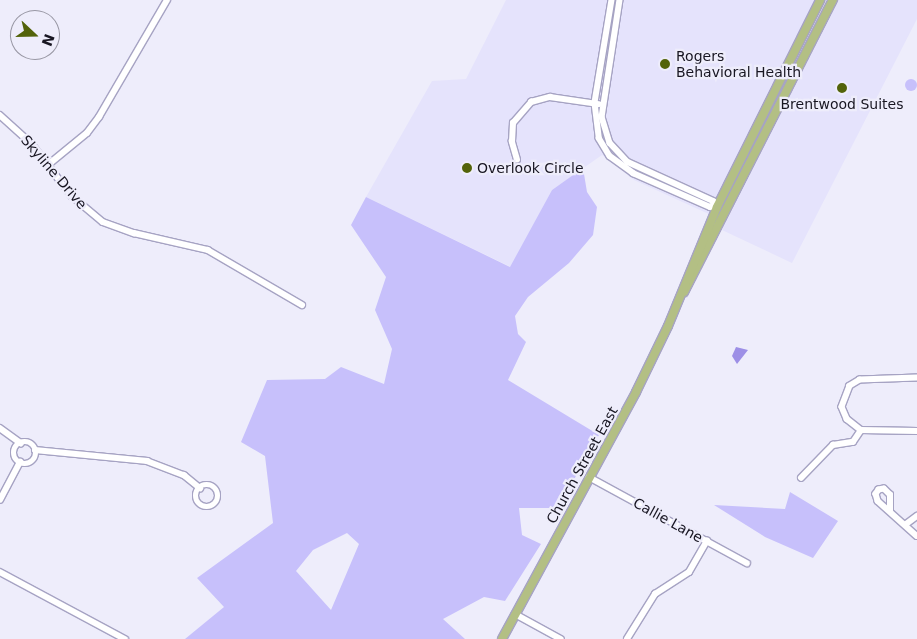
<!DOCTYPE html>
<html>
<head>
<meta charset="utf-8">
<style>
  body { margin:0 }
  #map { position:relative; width:917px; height:639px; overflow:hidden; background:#eeedfb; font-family:"DejaVu Sans",sans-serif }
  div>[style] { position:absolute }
  .built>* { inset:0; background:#e5e3fc }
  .green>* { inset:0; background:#c7c0fb }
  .round { border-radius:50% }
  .water>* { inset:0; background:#9d8fe6 }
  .roads { filter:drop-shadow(1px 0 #a6a3c3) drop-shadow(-1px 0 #a6a3c3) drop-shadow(0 1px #a6a3c3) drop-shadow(0 -1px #a6a3c3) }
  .minor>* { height:5.5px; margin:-2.75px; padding:0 2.75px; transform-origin:2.75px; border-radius:2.75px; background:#fff }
  .minor>.ring { margin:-2.75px; padding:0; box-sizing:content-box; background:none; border:5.5px solid #fff; border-radius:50% }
  .major>* { height:8px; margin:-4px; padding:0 4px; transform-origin:4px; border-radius:4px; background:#b3bf84 }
  .dots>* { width:14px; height:14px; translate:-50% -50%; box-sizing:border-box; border:2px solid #eeedfb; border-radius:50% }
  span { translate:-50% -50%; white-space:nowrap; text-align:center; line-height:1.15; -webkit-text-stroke:4.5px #eeedfb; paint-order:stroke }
  .poi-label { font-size:14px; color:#181622 }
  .left { translate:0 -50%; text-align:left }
  .street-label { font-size:14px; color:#181622 }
  .north { position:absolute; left:10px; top:10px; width:50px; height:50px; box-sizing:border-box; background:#eeedfb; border:1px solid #9897a4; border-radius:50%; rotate:111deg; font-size:14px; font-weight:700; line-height:20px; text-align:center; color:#181622 }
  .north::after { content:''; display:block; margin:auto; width:18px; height:22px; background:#53630a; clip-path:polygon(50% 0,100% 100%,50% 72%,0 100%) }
</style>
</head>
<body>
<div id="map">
  <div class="built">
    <div style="clip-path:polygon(506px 0,816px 0,711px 215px,634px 180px,602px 155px,552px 190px,511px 267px,366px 197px,432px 81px,466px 79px)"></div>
    <div style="clip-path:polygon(839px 0,917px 0,917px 19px,792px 263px,722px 230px)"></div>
  </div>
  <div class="green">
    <div class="round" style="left:905px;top:79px;width:12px;height:12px"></div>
    <div style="clip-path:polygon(evenodd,583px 168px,587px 192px,597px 207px,593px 235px,569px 263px,528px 297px,515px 316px,518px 334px,526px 342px,508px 380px,599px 435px,558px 508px,519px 508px,522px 535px,541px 544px,505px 601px,484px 597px,443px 619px,465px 639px,185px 639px,224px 607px,197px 578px,273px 523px,265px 456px,241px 442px,267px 380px,325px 379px,341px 367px,384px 384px,392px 349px,375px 310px,386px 277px,351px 225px,366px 197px,510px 267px,552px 190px,583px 168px,347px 533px,359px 544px,331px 610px,296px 571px,313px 550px,347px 533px)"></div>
    <div style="clip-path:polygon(790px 492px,838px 521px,813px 558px,765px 537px,714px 505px,785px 509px)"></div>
  </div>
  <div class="water">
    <div style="clip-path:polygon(736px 347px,748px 350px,737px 364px,732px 356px)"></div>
  </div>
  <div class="roads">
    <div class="minor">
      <div style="left:612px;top:0;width:104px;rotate:99.4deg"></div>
      <div style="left:595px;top:103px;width:35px;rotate:83deg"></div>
      <div style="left:599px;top:138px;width:21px;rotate:59deg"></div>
      <div style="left:610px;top:156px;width:29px;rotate:36deg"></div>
      <div style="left:633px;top:173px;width:84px;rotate:23.8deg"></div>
      <div style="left:710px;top:207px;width:4px;rotate:-27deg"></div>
      <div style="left:620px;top:0;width:118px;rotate:98.7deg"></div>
      <div style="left:602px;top:117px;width:27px;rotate:73deg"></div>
      <div style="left:610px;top:143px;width:26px;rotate:47deg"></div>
      <div style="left:628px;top:162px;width:94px;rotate:24.6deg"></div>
      <div style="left:713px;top:201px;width:7px;rotate:63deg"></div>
      <div style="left:0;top:115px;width:42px;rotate:42.1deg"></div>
      <div style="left:31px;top:143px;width:67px;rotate:52.3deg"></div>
      <div style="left:72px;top:196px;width:40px;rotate:40deg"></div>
      <div style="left:103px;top:222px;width:33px;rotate:20deg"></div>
      <div style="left:134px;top:233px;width:76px;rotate:12.9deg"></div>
      <div style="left:208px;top:250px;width:109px;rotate:30.3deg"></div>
      <div style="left:517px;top:160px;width:19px;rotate:-106deg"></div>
      <div style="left:512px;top:142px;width:19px;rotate:-87deg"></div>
      <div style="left:513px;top:123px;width:28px;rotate:-49deg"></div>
      <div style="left:531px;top:102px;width:20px;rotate:-15deg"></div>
      <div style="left:550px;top:97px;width:49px;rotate:8.3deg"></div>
      <div style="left:48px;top:165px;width:50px;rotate:-39.4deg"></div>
      <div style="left:87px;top:133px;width:20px;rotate:-53deg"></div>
      <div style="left:99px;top:117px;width:135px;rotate:-59.8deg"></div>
      <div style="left:917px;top:378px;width:57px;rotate:178deg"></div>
      <div style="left:860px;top:380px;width:12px;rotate:149deg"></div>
      <div style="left:850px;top:386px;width:22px;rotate:111deg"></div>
      <div style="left:842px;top:407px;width:13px;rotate:67deg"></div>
      <div style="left:847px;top:419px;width:18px;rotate:38deg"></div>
      <div style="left:861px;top:430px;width:56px;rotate:1deg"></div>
      <div style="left:0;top:428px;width:26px;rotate:36deg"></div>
      <div class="ring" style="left:14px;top:442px;width:16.5px;height:16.5px"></div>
      <div style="left:35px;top:450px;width:113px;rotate:5.6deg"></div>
      <div style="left:147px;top:461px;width:40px;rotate:21deg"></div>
      <div style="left:184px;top:475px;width:21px;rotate:39deg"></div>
      <div style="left:589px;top:477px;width:180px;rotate:28.6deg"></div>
      <div style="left:801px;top:478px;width:46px;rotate:-45.9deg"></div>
      <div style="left:833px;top:445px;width:20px;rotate:-9deg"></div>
      <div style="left:853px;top:442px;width:14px;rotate:-56deg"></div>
      <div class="ring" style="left:196px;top:485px;width:16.5px;height:16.5px"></div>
      <div style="left:0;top:500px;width:43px;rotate:-62.2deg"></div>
      <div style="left:890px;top:511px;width:16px;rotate:-90deg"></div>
      <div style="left:890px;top:495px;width:8px;rotate:-135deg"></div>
      <div style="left:884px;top:489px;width:5px;rotate:169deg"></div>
      <div style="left:879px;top:490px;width:5px;rotate:127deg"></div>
      <div style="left:876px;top:494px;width:7px;rotate:74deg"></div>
      <div style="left:878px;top:501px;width:52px;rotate:41.9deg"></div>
      <div style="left:905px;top:525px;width:15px;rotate:-37deg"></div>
      <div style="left:0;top:572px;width:142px;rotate:28.2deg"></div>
      <div style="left:515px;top:614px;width:52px;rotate:28.5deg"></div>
      <div style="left:627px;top:639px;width:53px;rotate:-58.1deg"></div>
      <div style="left:655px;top:594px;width:40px;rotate:-32.9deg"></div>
      <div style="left:689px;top:572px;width:36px;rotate:-60deg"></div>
    </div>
    <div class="major">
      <div style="left:684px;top:292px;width:328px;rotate:-63deg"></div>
      <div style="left:502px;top:639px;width:281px;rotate:-61.5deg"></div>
      <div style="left:636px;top:392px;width:73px;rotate:-64.1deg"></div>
      <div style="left:668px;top:326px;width:129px;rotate:-67.6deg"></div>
      <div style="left:717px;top:207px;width:231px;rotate:-63.5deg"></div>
    </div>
  </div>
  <div class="dots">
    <div style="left:665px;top:64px;background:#53630a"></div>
    <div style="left:842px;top:88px;background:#53630a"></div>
    <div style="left:467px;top:168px;background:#53630a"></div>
  </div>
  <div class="poi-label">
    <span class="left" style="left:676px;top:64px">Rogers<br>Behavioral Health</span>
    <span style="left:842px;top:104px">Brentwood Suites</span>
    <span class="left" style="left:477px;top:168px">Overlook Circle</span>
  </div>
  <div class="street-label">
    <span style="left:54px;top:172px;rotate:49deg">Skyline Drive</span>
    <span style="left:582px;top:465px;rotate:-61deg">Church Street East</span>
    <span style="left:668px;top:520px;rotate:29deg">Callie Lane</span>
  </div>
  <div class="north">N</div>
</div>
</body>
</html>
